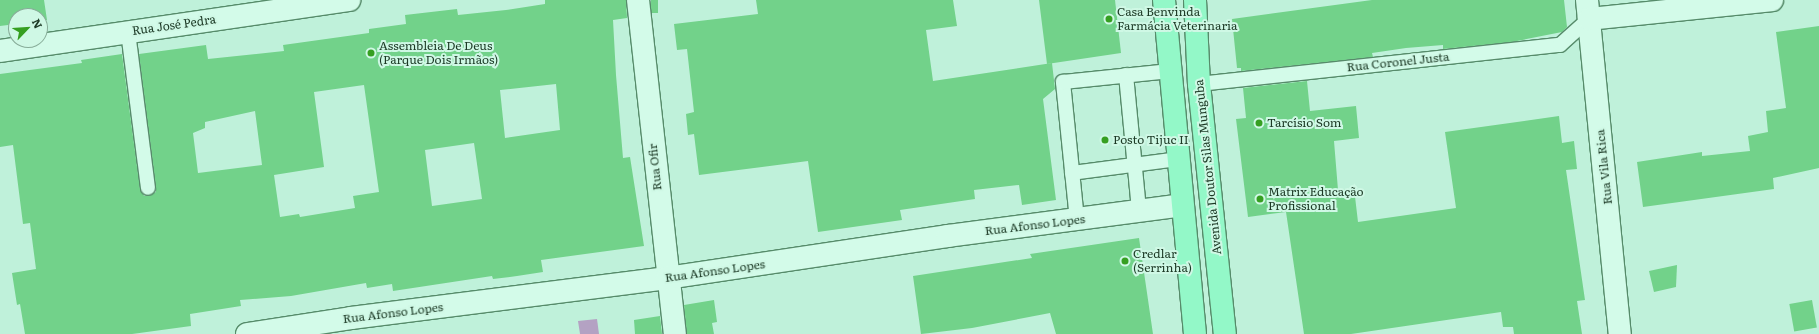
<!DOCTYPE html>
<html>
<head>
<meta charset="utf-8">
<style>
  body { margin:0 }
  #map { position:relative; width:1819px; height:334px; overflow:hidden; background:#bff1da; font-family:Literata,serif }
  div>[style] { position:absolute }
  .water>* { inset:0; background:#b4a2c3 }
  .building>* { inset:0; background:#72d28a; transform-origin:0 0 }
  .roads { filter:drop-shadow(1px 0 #568b6a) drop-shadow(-1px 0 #568b6a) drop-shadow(0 1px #568b6a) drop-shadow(0 -1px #568b6a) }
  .service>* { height:14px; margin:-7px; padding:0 7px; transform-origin:7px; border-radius:7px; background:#d3fbe9 }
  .minor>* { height:22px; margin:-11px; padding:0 11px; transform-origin:11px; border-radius:11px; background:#d3fbe9 }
  .primary>* { height:22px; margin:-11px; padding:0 11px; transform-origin:11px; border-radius:11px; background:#93f8c8 }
  .dots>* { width:11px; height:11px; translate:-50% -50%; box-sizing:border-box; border:2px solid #cff8e5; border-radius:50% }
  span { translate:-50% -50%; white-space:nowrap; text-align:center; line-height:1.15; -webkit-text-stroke:4px #cff8e5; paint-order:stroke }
  .poi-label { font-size:12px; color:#1c3925 }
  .left { translate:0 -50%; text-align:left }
  .street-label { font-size:12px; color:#1c3925 }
  .north { position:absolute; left:8px; top:8px; width:40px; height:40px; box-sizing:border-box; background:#cff8e5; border:1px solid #87ac98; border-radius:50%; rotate:65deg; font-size:11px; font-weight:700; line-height:16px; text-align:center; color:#1c3925 }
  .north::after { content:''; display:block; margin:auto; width:14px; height:18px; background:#369f21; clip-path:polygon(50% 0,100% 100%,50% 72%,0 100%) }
</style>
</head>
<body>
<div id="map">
  <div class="water">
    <div style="clip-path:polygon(597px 319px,599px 334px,580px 334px,578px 321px)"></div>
  </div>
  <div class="building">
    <div style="clip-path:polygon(0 0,44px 0,47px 20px,40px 21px,40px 16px,16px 16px,16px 24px,0 26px)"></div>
    <div style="clip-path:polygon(evenodd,545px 0,626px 0,627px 18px,613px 20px,616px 75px,623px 158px,630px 157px,644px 246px,541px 260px,543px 272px,517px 276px,493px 279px,492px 276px,393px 291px,392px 284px,367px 288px,366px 283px,291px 296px,240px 300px,241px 306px,190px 314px,191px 326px,132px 334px,25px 334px,20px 304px,17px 305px,12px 273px,36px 269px,30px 223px,23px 224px,13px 145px,0 147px,0 74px,82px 63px,81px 60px,122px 54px,140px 189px,144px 196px,149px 196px,156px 192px,156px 187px,139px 54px,206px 45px,208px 59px,284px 51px,283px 45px,369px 33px,369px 29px,406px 24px,405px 15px,457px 9px,458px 15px,506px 10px,545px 4px,545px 0,556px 84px,560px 130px,505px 138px,500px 90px,556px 84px,545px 0,364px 85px,379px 192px,353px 196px,355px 208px,300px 217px,299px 214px,280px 217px,274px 175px,324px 167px,314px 92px,364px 85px,545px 0,255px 111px,262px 165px,198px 173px,193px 133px,205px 128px,205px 122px,255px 111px,545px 0,474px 143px,482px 199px,432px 206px,425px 150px,474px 143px)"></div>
    <div style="left:651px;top:0;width:7px;height:13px"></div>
    <div style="clip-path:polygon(756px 0,953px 0,957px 26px,926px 30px,933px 81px,1052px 63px,1055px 89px,1043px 99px,1056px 200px,1022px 205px,1019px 185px,974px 190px,975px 199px,900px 210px,902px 220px,818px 232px,808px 161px,699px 175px,694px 134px,688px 135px,686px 114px,694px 112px,687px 49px,677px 50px,674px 24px,758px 14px)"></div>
    <div style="clip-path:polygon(1039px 0,1115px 0,1121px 53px,1047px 64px)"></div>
    <div style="clip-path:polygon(1372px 0,1564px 0,1567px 27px,1562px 32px,1512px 42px,1443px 49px,1443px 45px,1406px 48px,1372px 53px,1373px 57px,1241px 71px,1241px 68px,1237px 68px,1232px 19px)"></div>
    <div style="clip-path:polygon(1819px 26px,1819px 168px,1773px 178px,1774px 189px,1643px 207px,1637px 162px,1702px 152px,1702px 156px,1750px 151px,1748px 136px,1768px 132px,1766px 111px,1786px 108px,1776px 32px)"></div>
    <div style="clip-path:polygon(1307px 81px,1310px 111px,1356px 106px,1359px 138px,1334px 141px,1338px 190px,1354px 188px,1358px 222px,1456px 208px,1445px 132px,1559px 116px,1562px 143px,1574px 141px,1577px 169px,1566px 170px,1585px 300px,1577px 301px,1582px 334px,1514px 334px,1513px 327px,1503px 327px,1501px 312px,1351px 334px,1304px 334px,1286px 212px,1248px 217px,1236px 119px,1246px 118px,1243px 88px)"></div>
    <div style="clip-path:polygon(1139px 238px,1153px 334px,1056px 334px,1050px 313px,972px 328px,921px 334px,913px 276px,1032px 258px,1030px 254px)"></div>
    <div style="clip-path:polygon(1677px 265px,1676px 287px,1654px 292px,1649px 271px)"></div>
    <div style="clip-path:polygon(714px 300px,717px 322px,712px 323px,714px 334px,687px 334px,684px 305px)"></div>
    <div style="left:1812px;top:300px;width:28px;height:23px;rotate:80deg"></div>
    <div style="clip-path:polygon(660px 316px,662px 334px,635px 334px,634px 320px)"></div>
  </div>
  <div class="roads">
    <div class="service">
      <div style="left:128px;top:32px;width:157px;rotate:82.7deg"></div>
      <div style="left:1126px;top:75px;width:137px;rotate:84.5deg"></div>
      <div style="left:1199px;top:84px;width:363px;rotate:-6.2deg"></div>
      <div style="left:1560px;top:45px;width:39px;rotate:-42deg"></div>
      <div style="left:1072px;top:173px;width:107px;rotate:-7.5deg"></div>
      <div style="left:1077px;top:220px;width:139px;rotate:-95.8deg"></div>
      <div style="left:1063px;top:82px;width:108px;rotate:-5.9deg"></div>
    </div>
    <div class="minor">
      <div style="left:638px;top:0;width:336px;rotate:83.7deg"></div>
      <div style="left:1587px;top:0;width:336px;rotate:84.4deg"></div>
      <div style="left:1589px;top:19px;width:184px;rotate:-5.9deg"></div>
      <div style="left:0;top:51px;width:353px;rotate:-8.3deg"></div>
      <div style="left:247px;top:334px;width:105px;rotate:-8.7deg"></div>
      <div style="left:351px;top:318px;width:319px;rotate:-7.2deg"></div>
      <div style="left:667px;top:278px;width:284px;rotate:-8.5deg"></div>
      <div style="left:948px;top:236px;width:236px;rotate:-7.5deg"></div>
    </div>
    <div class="primary">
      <div style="left:1164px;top:0;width:335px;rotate:84.7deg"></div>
      <div style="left:1195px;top:0;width:84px;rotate:87.3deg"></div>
      <div style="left:1199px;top:84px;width:251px;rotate:84.1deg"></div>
    </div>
  </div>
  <div class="dots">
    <div style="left:1109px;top:19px;background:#369f21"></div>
    <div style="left:371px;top:53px;background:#369f21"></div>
    <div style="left:1259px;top:123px;background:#369f21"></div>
    <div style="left:1105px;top:140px;background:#369f21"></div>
    <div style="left:1260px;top:199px;background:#369f21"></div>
    <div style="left:1125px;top:261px;background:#369f21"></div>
  </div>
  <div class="poi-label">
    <span class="left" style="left:1117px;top:19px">Casa Benvinda<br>Farmácia Veterinaria</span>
    <span class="left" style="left:379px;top:53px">Assembleia De Deus<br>(Parque Dois Irmãos)</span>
    <span class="left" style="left:1267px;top:123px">Tarcísio Som</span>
    <span class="left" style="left:1113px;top:140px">Posto Tijuc II</span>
    <span class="left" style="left:1268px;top:199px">Matrix Educação<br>Profissional</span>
    <span class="left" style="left:1133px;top:261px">Credlar<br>(Serrinha)</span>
  </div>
  <div class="street-label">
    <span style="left:174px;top:25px;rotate:-8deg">Rua José Pedra</span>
    <span style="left:1398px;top:62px;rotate:-6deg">Rua Coronel Justa</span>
    <span style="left:655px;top:167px;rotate:-96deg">Rua Ofir</span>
    <span style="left:1208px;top:167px;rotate:-96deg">Avenida Doutor Silas Munguba</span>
    <span style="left:1604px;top:167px;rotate:-96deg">Rua Vila Rica</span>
    <span style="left:1035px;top:225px;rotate:-7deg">Rua Afonso Lopes</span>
    <span style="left:715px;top:271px;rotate:-8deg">Rua Afonso Lopes</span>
    <span style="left:393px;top:313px;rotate:-7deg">Rua Afonso Lopes</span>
  </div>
  <div class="north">N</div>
</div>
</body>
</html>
